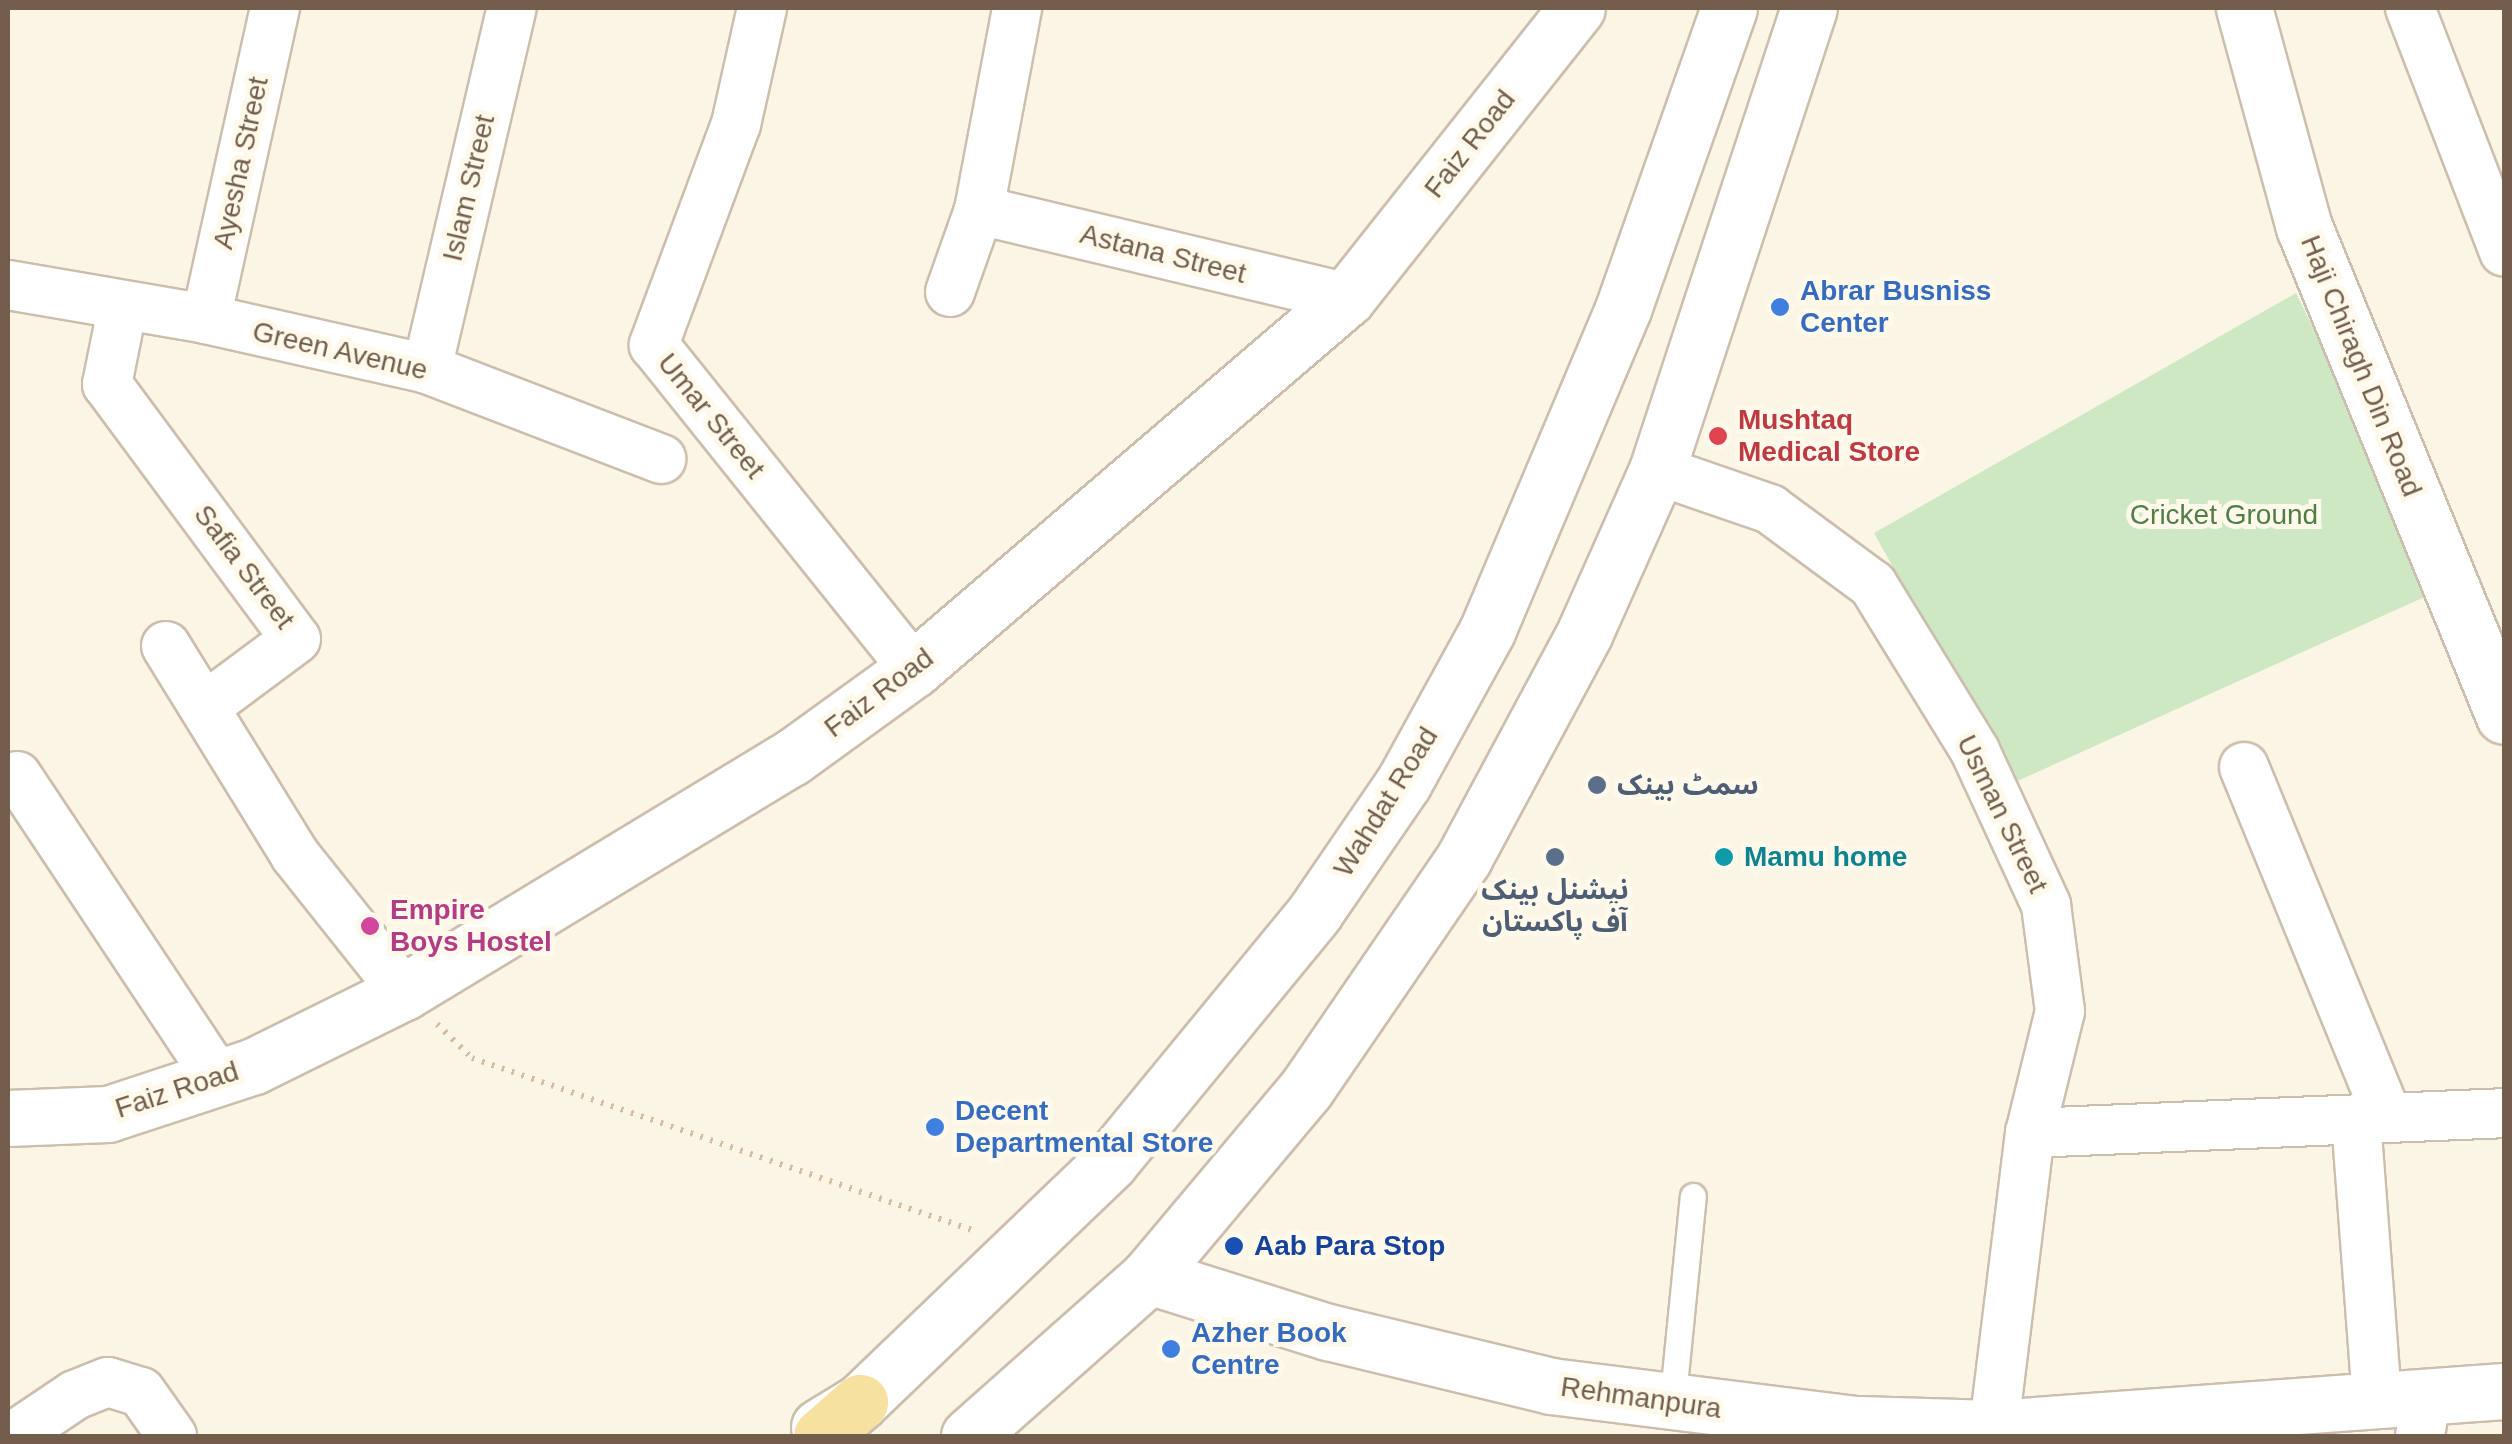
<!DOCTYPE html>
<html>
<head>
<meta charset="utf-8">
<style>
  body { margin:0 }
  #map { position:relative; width:2512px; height:1444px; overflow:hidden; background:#fbf5e5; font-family:Helvetica,"Noto Sans Arabic",sans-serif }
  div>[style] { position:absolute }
  .green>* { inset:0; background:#cee8c4 }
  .path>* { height:6px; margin-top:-3px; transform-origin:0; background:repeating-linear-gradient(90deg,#d4bba1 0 2.5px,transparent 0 10.5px) }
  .roads { filter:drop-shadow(2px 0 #ccbeac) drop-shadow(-2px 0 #ccbeac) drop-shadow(0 2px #ccbeac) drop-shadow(0 -2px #ccbeac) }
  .lane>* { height:25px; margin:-12.5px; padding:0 12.5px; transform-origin:12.5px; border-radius:12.5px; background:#fff }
  .street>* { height:48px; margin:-24px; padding:0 24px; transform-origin:24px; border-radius:24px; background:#fff }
  .secondary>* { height:55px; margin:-27.5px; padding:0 27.5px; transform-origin:27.5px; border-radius:27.5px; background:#fff }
  .primary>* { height:55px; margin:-27.5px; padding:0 27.5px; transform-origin:27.5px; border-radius:27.5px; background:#f7e1a1 }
  .dots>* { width:28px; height:28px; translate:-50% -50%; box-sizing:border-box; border:5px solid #fef9eb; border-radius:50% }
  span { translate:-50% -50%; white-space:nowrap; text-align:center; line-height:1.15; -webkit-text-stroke:10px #fef9eb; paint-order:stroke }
  .street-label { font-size:28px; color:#735e4b }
  .shop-label { font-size:28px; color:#366cbe; font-weight:700 }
  .left { translate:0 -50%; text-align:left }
  .health-label { font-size:28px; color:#be3a42; font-weight:700 }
  .park-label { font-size:28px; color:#517e47 }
  .service-label { font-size:28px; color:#4e5e75; font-weight:700 }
  .culture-label { font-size:28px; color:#0d838f; font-weight:700 }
  .hotel-label { font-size:28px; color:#b23c85; font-weight:700 }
  .transit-label { font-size:28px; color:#164399; font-weight:700 }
  .frame { position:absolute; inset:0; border:10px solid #735e4b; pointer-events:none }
</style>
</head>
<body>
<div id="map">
  <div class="green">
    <div style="clip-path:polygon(2296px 293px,2440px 590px,2013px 783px,1874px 533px)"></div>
  </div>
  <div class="path">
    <div style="left:437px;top:1024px;width:49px;rotate:44.2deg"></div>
    <div style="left:472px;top:1058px;width:529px;rotate:18.98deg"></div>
  </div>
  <div class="roads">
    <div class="lane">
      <div style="left:1672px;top:1405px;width:210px;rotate:-84.3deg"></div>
    </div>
    <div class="street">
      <div style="left:762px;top:8px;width:119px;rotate:102.6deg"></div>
      <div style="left:736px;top:124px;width:236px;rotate:110.4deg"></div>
      <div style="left:654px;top:345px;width:415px;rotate:51.3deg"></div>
      <div style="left:2410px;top:8px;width:261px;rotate:68.9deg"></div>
      <div style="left:979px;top:210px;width:378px;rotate:13.4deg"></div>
      <div style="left:8px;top:285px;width:201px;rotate:9.7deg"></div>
      <div style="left:206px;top:319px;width:227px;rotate:12.7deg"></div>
      <div style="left:427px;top:369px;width:251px;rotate:21deg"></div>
      <div style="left:950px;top:292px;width:87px;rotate:-70.5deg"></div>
      <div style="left:979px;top:210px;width:206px;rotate:-79.3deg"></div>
      <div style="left:123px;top:305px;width:81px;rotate:101.4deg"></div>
      <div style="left:107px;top:384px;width:317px;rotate:53.5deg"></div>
      <div style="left:296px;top:639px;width:111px;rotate:143.4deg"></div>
      <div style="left:206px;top:319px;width:319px;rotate:-77.5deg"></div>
      <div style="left:427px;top:369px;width:371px;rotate:-76.8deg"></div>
      <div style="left:1657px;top:470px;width:120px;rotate:19deg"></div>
      <div style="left:1770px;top:509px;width:128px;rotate:36.4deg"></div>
      <div style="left:1873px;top:585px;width:195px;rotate:58.4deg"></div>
      <div style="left:1975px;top:751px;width:170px;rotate:65.2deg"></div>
      <div style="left:2046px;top:905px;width:107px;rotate:82.5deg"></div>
      <div style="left:2060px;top:1011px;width:126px;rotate:103.8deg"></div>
      <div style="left:2030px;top:1133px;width:297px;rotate:97deg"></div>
      <div style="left:166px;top:646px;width:246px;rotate:58.3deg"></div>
      <div style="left:295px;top:855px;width:175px;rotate:51.5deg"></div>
      <div style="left:2244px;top:767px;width:379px;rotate:67.7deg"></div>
      <div style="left:17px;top:776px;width:363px;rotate:56.4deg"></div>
      <div style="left:2356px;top:1120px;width:283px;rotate:85.7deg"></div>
      <div style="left:2030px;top:1133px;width:474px;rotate:-2.4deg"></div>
      <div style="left:14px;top:1436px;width:73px;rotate:-33.9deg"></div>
      <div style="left:75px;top:1395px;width:35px;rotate:-22deg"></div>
      <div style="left:108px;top:1382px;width:34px;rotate:17deg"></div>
      <div style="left:141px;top:1392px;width:54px;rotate:54.8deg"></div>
      <div style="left:2420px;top:1436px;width:39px;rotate:-81deg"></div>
    </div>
    <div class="secondary">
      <div style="left:2244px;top:8px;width:227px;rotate:74.7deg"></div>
      <div style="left:2304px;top:227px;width:528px;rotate:67.76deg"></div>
      <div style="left:8px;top:1118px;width:100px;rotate:-2.3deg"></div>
      <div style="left:108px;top:1114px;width:154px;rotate:-18.2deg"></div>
      <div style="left:254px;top:1066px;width:167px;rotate:-26.3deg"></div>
      <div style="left:404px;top:992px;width:452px;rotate:-31.2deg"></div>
      <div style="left:791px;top:758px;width:152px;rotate:-35.9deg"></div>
      <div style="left:914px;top:669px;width:570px;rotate:-40.59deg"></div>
      <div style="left:1347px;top:298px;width:370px;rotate:-51.6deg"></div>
      <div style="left:1149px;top:1276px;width:188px;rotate:17.4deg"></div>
      <div style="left:1328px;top:1332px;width:229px;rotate:13.6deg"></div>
      <div style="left:1551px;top:1386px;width:309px;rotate:7.1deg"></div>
      <div style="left:1858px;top:1424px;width:136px;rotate:1.7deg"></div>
      <div style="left:1994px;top:1428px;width:511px;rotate:-4.15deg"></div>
      <div style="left:819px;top:1427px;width:48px;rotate:-31.4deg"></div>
      <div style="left:860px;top:1402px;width:347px;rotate:-43.8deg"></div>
      <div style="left:1110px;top:1162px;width:323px;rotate:-50.6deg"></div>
      <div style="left:1315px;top:912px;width:158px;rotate:-55.6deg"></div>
      <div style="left:1404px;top:782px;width:172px;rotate:-61.2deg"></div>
      <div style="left:1487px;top:631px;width:350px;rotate:-67.1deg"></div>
      <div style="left:1623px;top:309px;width:319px;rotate:-70.6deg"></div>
      <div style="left:969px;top:1436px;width:241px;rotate:-41.6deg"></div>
      <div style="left:1149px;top:1276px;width:244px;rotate:-50deg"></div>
      <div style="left:1306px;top:1089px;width:280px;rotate:-55.6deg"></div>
      <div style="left:1464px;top:858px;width:256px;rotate:-61.8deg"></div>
      <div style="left:1585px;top:632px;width:177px;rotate:-66deg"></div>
      <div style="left:1657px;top:470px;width:486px;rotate:-71.8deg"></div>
    </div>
    <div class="primary">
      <div style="left:821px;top:1436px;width:52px;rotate:-41.1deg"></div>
    </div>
  </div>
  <div class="dots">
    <div style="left:1780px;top:307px;background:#3f7fe0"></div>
    <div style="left:1718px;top:436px;background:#e0444e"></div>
    <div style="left:1597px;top:785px;background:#5c6f8a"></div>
    <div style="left:1555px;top:857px;background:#5c6f8a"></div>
    <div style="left:1724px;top:857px;background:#0f9aa8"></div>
    <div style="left:370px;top:926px;background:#d1479c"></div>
    <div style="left:935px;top:1127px;background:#3f7fe0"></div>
    <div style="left:1234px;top:1246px;background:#1a4fb4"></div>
    <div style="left:1171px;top:1349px;background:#3f7fe0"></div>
  </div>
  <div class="street-label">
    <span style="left:1470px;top:144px;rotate:-52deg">Faiz Road</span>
    <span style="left:241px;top:163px;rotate:-78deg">Ayesha Street</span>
    <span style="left:469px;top:188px;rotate:-77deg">Islam Street</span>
    <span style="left:1163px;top:254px;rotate:14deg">Astana Street</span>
    <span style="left:340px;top:351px;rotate:13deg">Green Avenue</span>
    <span style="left:2361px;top:366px;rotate:68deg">Haji Chiragh Din Road</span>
    <span style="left:711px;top:416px;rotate:51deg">Umar Street</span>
    <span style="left:244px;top:567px;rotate:53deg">Safia Street</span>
    <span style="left:879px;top:693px;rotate:-37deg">Faiz Road</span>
    <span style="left:1386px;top:802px;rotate:-58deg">Wahdat Road</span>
    <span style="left:2002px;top:814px;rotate:64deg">Usman Street</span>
    <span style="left:177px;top:1090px;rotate:-18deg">Faiz Road</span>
    <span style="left:1641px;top:1398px;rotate:8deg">Rehmanpura</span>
  </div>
  <div class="shop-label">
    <span class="left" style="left:1800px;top:307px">Abrar Busniss<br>Center</span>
    <span class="left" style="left:955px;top:1127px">Decent<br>Departmental Store</span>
    <span class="left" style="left:1191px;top:1349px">Azher Book<br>Centre</span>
  </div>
  <div class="health-label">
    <span class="left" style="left:1738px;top:436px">Mushtaq<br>Medical Store</span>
  </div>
  <div class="park-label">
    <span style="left:2224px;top:515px">Cricket Ground</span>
  </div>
  <div class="service-label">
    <span class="left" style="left:1617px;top:785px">سمٹ بینک</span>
    <span style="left:1555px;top:906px">نیشنل بینک<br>آف پاکستان</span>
  </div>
  <div class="culture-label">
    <span class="left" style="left:1744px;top:857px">Mamu home</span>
  </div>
  <div class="hotel-label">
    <span class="left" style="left:390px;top:926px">Empire<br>Boys Hostel</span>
  </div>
  <div class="transit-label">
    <span class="left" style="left:1254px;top:1246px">Aab Para Stop</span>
  </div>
  <div class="frame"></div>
</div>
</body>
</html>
